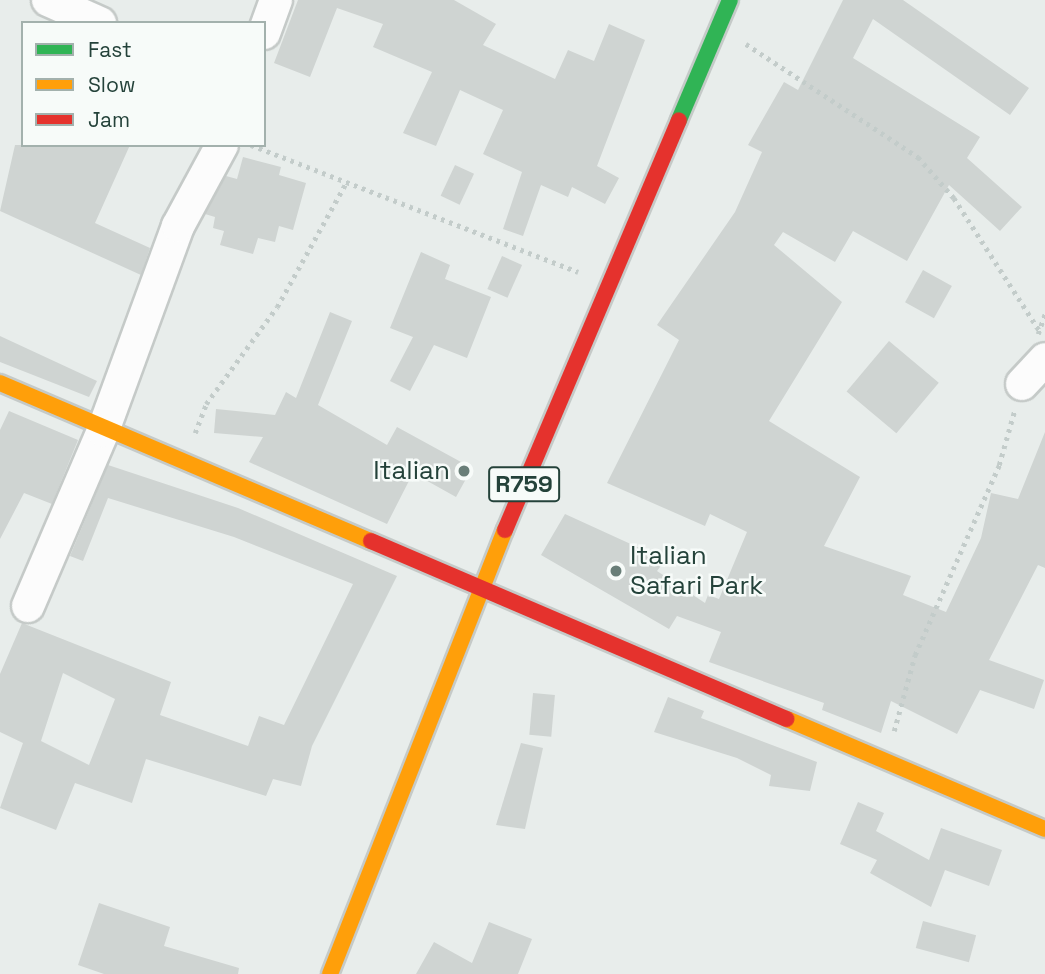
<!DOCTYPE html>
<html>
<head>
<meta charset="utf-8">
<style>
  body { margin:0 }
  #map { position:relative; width:1045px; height:974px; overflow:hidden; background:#e8edeb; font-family:"Space Grotesk",sans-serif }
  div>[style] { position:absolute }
  .building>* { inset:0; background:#cfd4d2; transform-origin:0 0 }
  .path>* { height:4.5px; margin-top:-2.25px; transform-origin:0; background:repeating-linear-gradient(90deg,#c3ccca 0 3.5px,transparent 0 8.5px) }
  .roads { filter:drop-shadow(2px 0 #c5cac8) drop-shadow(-2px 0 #c5cac8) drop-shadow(0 2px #c5cac8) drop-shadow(0 -2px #c5cac8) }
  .street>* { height:32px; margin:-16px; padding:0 16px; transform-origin:16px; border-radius:16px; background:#fcfcfc }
  .fast>* { height:16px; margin:-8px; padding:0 8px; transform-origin:8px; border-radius:8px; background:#30b455 }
  .slow>* { height:16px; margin:-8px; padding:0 8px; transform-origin:8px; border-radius:8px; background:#ff9f0a }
  .jam>* { height:16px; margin:-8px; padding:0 8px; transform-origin:8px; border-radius:8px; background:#e5322d }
  .dots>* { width:19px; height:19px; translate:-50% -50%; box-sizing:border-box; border:4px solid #f7fbf9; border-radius:50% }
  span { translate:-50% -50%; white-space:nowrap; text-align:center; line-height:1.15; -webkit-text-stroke:5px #f7fbf9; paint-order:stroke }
  .shield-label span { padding:2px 5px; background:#f7fbf9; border:2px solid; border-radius:5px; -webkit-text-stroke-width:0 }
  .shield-label { font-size:24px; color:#24423a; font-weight:700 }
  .poi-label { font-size:26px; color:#24423a }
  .right { translate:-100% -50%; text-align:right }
  .left { translate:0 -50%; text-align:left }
  .legend { position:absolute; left:21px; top:21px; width:245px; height:126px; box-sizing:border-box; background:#f7fbf9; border:2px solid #a3b1ad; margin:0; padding:9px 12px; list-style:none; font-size:21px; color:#24423a }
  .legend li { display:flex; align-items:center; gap:14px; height:35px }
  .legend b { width:35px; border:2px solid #a3b1ad }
</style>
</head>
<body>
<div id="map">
  <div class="building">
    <div style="clip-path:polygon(298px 0,454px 0,496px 24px,483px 45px,555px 79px,568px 50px,594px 61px,609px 24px,645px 40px,597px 166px,619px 178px,605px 204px,572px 187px,568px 197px,541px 185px,523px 236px,503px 229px,522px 172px,483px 154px,503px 110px,460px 90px,436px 146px,403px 133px,432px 72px,373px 47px,383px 24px,337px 8px,310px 77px,274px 63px)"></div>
    <div style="clip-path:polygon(843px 0,903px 0,1029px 88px,1010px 115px,873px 19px,853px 58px,980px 137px,967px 158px,1022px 207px,1000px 231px,949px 185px,907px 261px,853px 231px,835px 262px,783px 232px,774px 245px,842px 302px,769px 421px,860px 477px,824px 546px,911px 576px,903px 595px,946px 612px,981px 538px,991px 493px,1018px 499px,1045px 432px,1045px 568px,1038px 565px,989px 660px,1044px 680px,1034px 709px,980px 690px,957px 734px,891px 701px,881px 733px,822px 710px,824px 703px,709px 662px,721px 632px,677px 616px,669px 629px,541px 555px,565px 514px,646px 551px,663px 563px,657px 571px,705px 603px,708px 595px,719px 599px,747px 532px,710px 514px,705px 526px,607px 483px,679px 340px,657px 325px,735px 212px,762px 152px,748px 145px,784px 82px,798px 90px)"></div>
    <div style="clip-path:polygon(15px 145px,130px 145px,95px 223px,150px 248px,141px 275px,0 211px)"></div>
    <div style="clip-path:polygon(243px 157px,281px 167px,279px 175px,306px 183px,293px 230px,279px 226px,275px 242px,258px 238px,253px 254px,220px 245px,224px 231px,213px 228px,215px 217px,205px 214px,226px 176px,237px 179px)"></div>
    <div style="left:455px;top:165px;width:21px;height:34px;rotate:25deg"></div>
    <div style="clip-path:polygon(421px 252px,450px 265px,445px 279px,491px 297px,467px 358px,434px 345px,410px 391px,390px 381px,413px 337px,390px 328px)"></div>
    <div style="left:502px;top:256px;width:22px;height:36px;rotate:24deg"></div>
    <div style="left:923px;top:270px;width:33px;height:37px;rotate:29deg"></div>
    <div style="clip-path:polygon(330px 312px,352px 321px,318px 405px,387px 445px,397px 427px,472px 468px,456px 497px,413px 473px,387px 524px,249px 462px,263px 437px,214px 433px,216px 409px,275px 415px,286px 392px,296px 398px)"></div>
    <div style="clip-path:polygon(0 336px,97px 381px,89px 397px,0 362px)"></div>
    <div style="left:889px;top:341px;width:65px;height:66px;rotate:40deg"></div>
    <div style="clip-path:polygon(9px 411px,78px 440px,52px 504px,24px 493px,0 539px,0 430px)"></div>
    <div style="clip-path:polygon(evenodd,108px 465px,238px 508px,397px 576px,312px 746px,301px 786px,273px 779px,266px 796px,146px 759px,132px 803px,75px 783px,56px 830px,0 808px,23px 743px,0 732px,0 674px,22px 623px,171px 682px,160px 715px,248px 746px,259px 716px,284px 725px,353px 584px,234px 537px,108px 498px,83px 561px,70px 556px,108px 465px,63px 673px,115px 699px,89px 765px,41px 741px,63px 673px)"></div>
    <div style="left:533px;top:693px;width:22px;height:42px;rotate:5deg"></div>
    <div style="clip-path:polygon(668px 697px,704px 711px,701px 718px,817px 762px,810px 791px,769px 786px,771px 775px,737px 758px,654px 732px)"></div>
    <div style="clip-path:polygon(521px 743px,543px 748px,525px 829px,496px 825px)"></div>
    <div style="clip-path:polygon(858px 802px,884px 813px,876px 831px,929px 860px,941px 828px,1002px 850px,989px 886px,945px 870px,931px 907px,870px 873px,877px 860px,840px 844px)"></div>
    <div style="clip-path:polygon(99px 903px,170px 927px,164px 946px,239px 968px,238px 974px,104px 974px,78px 965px)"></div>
    <div style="left:923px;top:921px;width:55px;height:28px;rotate:15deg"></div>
    <div style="clip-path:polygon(489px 922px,532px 939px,518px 974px,416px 974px,434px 942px,472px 963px)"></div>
  </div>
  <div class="path">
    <div style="left:746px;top:44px;width:206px;rotate:33.3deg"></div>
    <div style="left:918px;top:157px;width:55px;rotate:48.7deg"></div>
    <div style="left:954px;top:198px;width:157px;rotate:57.2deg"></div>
    <div style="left:251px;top:145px;width:351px;rotate:21.2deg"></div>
    <div style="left:1038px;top:334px;width:21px;rotate:-71deg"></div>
    <div style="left:195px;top:433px;width:31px;rotate:-69deg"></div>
    <div style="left:206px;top:404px;width:120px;rotate:-53.8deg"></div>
    <div style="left:277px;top:307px;width:142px;rotate:-60.9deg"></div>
    <div style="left:894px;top:731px;width:79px;rotate:-74.6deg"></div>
    <div style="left:915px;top:655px;width:208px;rotate:-66.1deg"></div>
    <div style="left:999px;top:465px;width:58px;rotate:-74.1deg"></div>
  </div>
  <div class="roads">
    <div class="street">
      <div style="left:48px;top:0;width:57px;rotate:23.9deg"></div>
      <div style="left:264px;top:33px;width:35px;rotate:-70deg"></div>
      <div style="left:1022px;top:384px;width:34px;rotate:-47deg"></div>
      <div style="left:28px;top:606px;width:190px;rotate:-66.8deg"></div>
      <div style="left:103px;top:431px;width:218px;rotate:-69.9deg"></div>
      <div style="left:178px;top:226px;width:92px;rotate:-61.5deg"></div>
    </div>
    <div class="fast">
      <div style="left:679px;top:120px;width:130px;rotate:-67deg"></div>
    </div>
    <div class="slow">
      <div style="left:0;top:383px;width:403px;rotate:23.1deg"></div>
      <div style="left:787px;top:719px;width:280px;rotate:23.1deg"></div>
      <div style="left:330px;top:974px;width:477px;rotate:-68.5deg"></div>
    </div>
    <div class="jam">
      <div style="left:505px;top:530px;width:445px;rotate:-67deg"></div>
      <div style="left:371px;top:541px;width:452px;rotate:23.2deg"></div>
    </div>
  </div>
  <div class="dots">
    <div style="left:464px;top:471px;background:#697e78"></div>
    <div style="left:616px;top:571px;background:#697e78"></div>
  </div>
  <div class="shield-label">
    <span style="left:524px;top:484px">R759</span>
  </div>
  <div class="poi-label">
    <span class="right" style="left:450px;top:471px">Italian</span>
    <span class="left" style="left:630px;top:571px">Italian<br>Safari Park</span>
  </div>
  <ul class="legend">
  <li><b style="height:9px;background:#30b455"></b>Fast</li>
  <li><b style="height:9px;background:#ff9f0a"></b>Slow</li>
  <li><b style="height:9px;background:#e5322d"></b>Jam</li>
  </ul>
</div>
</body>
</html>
